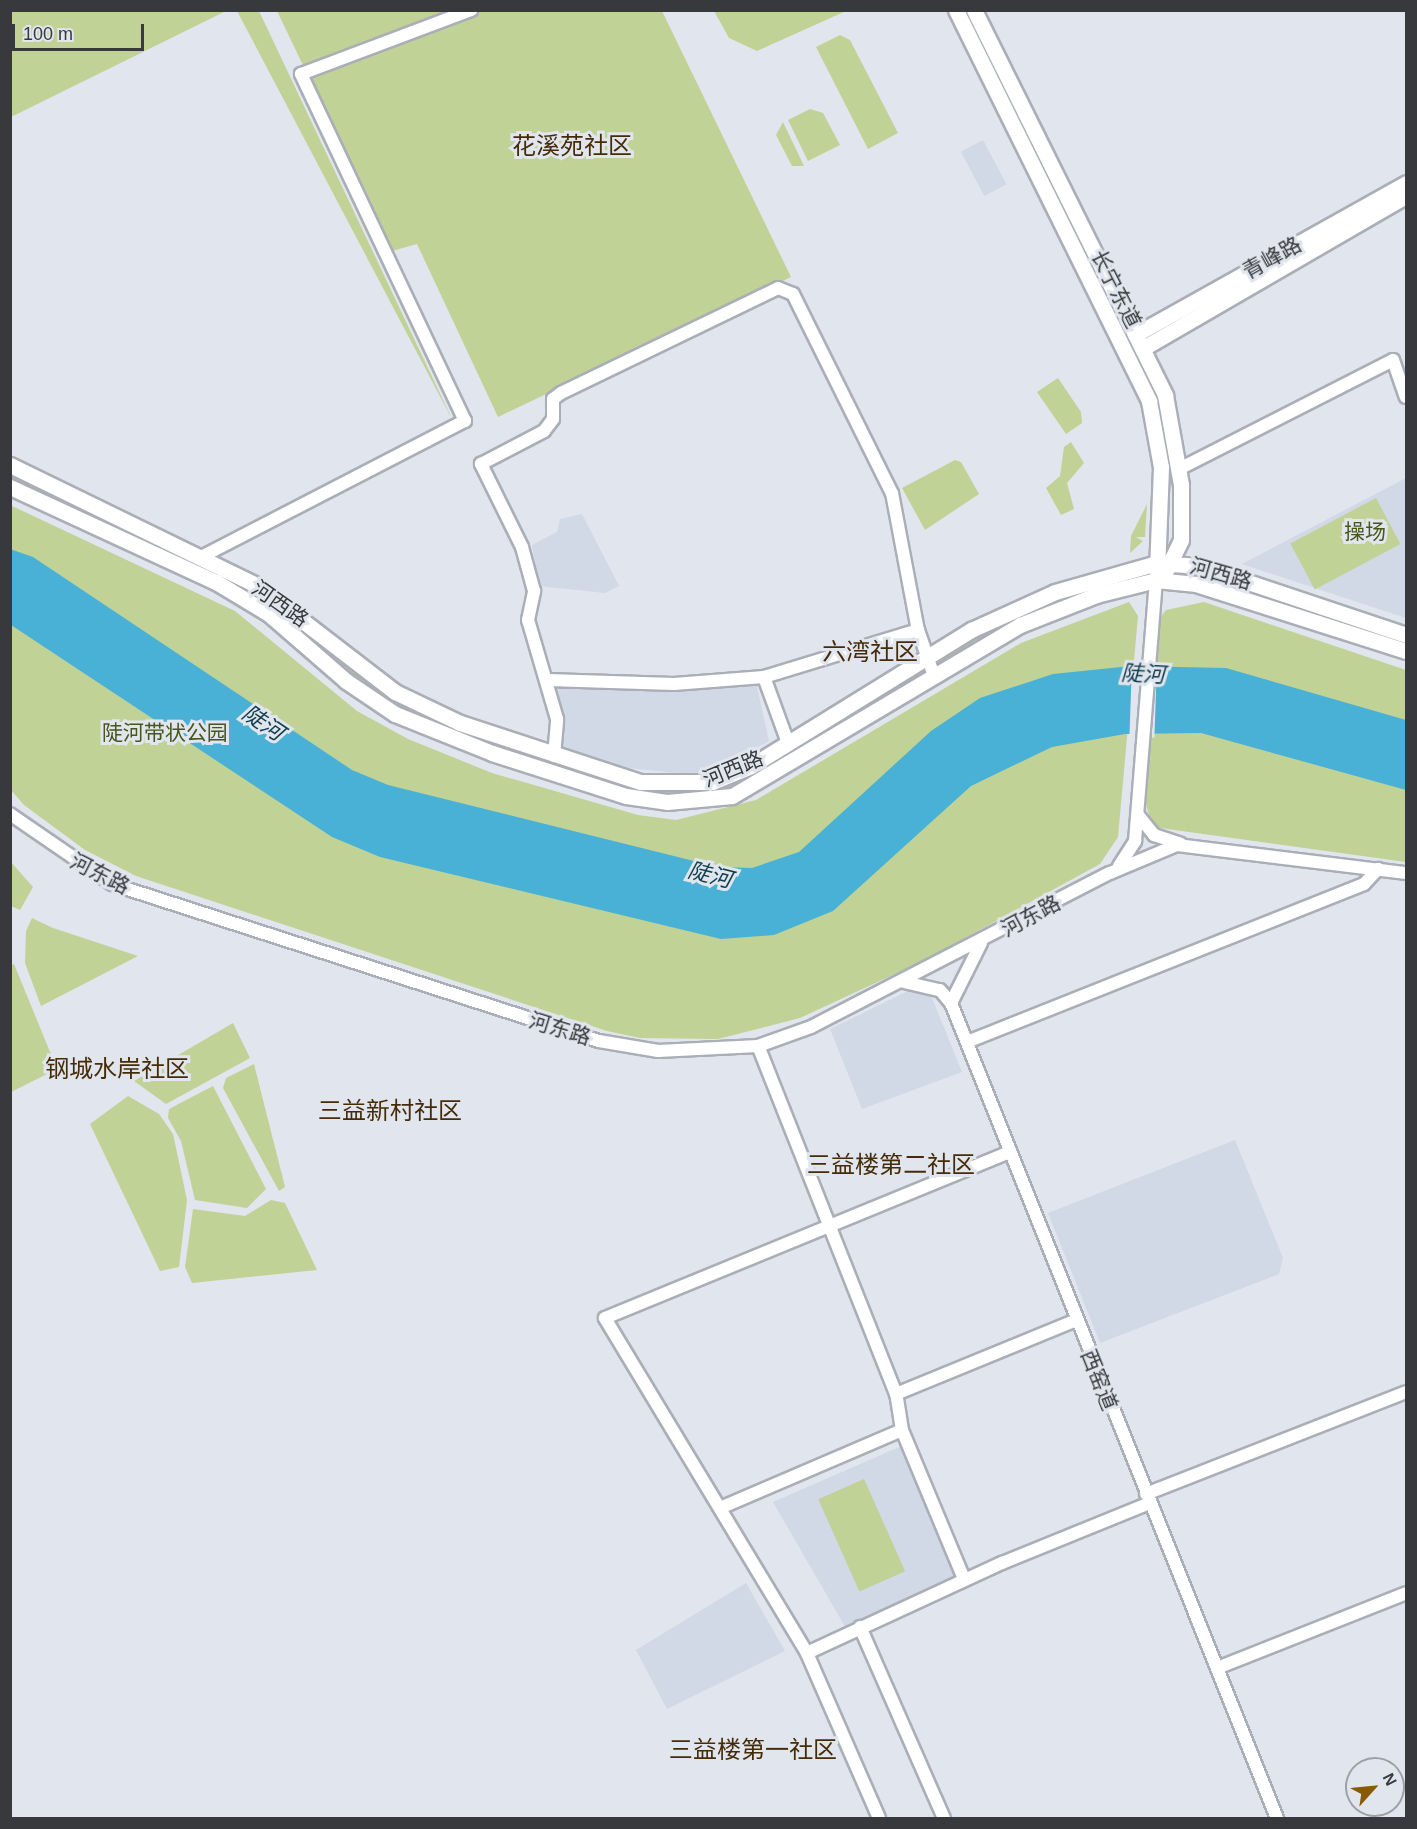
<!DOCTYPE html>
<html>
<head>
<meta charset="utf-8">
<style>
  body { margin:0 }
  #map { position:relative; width:1417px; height:1829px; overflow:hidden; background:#e1e5ed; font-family:Helvetica,"Noto Sans SC",sans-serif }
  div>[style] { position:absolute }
  .built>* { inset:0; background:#d1d8e6; transform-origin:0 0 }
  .green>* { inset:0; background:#c0d296; transform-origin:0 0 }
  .water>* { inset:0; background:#49b1d5 }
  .pier>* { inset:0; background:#e1e5ed; transform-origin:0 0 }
  .roads { filter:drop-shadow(2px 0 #aaaeb6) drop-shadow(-2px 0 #aaaeb6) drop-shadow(0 2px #aaaeb6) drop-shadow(0 -2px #aaaeb6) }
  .minor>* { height:12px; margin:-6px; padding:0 6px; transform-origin:6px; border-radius:6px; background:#fff }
  .major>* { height:15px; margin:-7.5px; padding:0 7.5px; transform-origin:7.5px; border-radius:7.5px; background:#fff }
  span { translate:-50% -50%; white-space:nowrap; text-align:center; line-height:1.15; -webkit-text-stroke:6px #e1e5ed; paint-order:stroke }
  .street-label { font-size:21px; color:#37393c }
  .park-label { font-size:21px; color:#48561d }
  .water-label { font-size:22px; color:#0f3e4d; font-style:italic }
  .quarter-label { font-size:24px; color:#442c08 }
  .frame { position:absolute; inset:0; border:12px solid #37393c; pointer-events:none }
  .north { position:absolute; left:1345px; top:1757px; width:60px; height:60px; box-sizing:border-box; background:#e1e5ed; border:2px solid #9da0a6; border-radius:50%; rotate:63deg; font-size:16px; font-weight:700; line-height:24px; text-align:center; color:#37393c }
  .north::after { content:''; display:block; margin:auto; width:21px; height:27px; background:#8a5a01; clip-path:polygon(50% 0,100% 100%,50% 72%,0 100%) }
  .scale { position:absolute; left:12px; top:24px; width:132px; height:27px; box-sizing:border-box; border:3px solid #37393c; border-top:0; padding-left:8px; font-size:18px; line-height:21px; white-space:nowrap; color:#37393c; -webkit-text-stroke:4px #e1e5ed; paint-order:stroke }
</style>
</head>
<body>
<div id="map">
  <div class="built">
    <div style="left:983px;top:140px;width:50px;height:25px;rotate:62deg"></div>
    <div style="clip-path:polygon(1406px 478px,1406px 618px,1242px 564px)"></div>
    <div style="clip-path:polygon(582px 514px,619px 586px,605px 593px,539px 586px,532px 545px,557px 532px,560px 519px)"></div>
    <div style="clip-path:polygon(756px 682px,769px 741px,728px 764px,693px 775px,629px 768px,560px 746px,542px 683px)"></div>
    <div style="clip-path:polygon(912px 989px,932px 998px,962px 1072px,862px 1109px,830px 1029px)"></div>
    <div style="clip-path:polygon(1235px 1140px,1283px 1258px,1279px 1274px,1100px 1343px,1048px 1213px)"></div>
    <div style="clip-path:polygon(904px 1445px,954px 1574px,950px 1583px,847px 1630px,773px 1502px)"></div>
    <div style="clip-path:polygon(746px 1583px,785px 1651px,667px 1709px,636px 1650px)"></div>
  </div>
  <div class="green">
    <div style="clip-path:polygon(11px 10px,226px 10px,226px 11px,11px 117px)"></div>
    <div style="clip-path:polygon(237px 11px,259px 11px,453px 421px)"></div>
    <div style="clip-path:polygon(277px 11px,662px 11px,791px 277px,498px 417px,417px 244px,392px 251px)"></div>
    <div style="clip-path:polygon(714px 11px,846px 11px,757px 51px,729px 38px)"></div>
    <div style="clip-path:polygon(840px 35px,850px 40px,898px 133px,868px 149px,816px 47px)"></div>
    <div style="clip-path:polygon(810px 109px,823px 113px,840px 145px,808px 161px,788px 120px)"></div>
    <div style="clip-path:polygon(783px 122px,804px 166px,792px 166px,776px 135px)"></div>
    <div style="clip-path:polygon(1058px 378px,1081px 412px,1082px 423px,1066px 434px,1037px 392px)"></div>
    <div style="clip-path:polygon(1071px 442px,1084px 463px,1067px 483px,1074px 509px,1061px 515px,1046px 488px,1060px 476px,1064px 447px)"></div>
    <div style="clip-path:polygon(955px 460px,961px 462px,979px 494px,925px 530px,902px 488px)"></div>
    <div style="clip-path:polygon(10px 472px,235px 580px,288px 614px,386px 694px,547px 763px,419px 718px,375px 695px,216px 575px,11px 478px)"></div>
    <div style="left:1376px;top:498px;width:52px;height:97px;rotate:62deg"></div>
    <div style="clip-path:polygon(1147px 504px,1145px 537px,1136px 537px,1143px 541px,1130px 553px,1131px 536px)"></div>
    <div style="clip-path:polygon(10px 505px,235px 611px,357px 711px,408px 739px,492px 773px,638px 815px,676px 820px,756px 800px,1021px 643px,1129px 602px,1138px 616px,1118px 837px,1100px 864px,925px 960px,800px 1018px,718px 1039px,640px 1038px,607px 1031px,136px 876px,85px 850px,24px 805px,10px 789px)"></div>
    <div style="clip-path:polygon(1124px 578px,943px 664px,935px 657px,1057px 599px)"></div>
    <div style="clip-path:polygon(1204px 602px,1406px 670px,1406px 862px,1153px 827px,1146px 805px,1159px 619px,1166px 610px)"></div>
    <div style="clip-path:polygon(921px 666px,924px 677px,734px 788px,682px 797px,627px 790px,560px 767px,633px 787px,677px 793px,712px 788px)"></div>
    <div style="clip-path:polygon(10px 861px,33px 887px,20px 910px,11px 906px)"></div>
    <div style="clip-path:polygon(32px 918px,53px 928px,138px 956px,41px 1006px,25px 963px,26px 931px)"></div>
    <div style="clip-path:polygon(14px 964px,57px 1069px,11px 1092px,10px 966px)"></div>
    <div style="clip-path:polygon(233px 1023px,250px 1058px,166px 1104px,134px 1081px)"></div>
    <div style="clip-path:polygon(254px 1064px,285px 1187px,279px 1191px,223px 1088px,226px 1078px)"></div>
    <div style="clip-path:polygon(213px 1086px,266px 1189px,247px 1208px,195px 1200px,181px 1141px,168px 1118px,169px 1109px)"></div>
    <div style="clip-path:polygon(128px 1096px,159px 1114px,173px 1134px,187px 1200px,179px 1267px,160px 1271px,90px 1124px)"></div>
    <div style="clip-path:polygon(271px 1200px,285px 1203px,317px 1270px,192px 1283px,185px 1267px,193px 1209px,245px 1216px)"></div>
    <div style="left:864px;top:1479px;width:101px;height:50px;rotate:66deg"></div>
  </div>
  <div class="water">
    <div style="clip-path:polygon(10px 549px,33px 557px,352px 770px,388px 785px,718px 867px,752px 868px,799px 852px,931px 731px,980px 698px,1053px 674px,1131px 666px,1226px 668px,1406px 720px,1406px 790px,1201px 733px,1125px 734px,1052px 747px,971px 786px,833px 911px,774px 935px,721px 939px,380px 857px,332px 837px,11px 625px)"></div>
  </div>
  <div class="pier">
    <div style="left:1132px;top:663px;width:25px;height:74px;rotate:2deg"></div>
  </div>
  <div class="roads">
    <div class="minor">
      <div style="left:1179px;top:469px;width:240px;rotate:-27deg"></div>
      <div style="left:1393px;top:360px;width:39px;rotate:71deg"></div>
      <div style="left:203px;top:556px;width:295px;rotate:-27.3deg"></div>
      <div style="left:465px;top:421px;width:384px;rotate:-115.3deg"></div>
      <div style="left:301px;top:74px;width:182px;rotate:-20.6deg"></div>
      <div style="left:764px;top:677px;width:70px;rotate:70deg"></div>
      <div style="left:548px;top:680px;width:126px;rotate:1.8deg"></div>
      <div style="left:674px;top:684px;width:90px;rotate:-4.4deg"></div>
      <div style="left:764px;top:677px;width:161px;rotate:-17deg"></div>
      <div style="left:554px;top:756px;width:37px;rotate:-85deg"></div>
      <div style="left:557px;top:719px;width:103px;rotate:-106.3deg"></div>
      <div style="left:528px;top:620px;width:30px;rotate:-78deg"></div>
      <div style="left:534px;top:591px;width:46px;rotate:-105.3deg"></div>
      <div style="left:522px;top:547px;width:93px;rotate:-116.3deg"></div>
      <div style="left:481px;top:464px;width:71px;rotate:-27.6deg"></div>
      <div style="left:544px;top:431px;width:15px;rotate:-53deg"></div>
      <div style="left:553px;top:419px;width:20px;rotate:-90deg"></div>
      <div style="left:553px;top:399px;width:10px;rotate:-37deg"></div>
      <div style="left:561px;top:393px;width:241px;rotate:-25.8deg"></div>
      <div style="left:778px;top:288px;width:16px;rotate:22deg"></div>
      <div style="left:793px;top:294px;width:222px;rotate:63.6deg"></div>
      <div style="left:892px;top:493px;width:139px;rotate:79.3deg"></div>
      <div style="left:918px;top:630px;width:49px;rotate:70.8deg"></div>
      <div style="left:10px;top:814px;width:124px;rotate:34.5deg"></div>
      <div style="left:112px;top:884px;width:512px;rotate:17.87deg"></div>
      <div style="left:599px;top:1041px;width:60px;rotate:9.6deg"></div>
      <div style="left:658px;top:1051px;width:100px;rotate:-2.9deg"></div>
      <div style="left:758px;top:1046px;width:56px;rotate:-19.7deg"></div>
      <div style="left:811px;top:1027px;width:336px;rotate:-27.3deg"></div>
      <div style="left:1110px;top:873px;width:73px;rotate:-22.7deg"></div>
      <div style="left:1177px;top:845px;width:231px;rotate:7deg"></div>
      <div style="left:1138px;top:815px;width:26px;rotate:51deg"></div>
      <div style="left:1154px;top:835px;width:28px;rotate:18deg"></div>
      <div style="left:1119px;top:866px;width:30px;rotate:-57deg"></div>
      <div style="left:1135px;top:841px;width:262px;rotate:-85.4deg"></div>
      <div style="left:904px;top:982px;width:37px;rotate:13deg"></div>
      <div style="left:940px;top:990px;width:17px;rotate:50deg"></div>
      <div style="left:951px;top:1003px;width:878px;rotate:68.2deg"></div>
      <div style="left:951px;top:1003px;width:67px;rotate:-63.4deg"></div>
      <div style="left:967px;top:1042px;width:427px;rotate:-21.7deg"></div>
      <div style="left:1364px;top:884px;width:21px;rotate:-47deg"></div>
      <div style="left:896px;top:1394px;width:195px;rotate:-22.3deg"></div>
      <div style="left:902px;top:1430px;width:161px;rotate:67.4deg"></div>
      <div style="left:1146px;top:1494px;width:279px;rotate:-21.4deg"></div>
      <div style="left:720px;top:1508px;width:198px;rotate:-23.2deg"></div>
      <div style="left:902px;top:1430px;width:36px;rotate:-99deg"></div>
      <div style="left:896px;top:1394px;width:374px;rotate:-111.6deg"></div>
      <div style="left:860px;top:1627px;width:209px;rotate:66.3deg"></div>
      <div style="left:807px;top:1653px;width:215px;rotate:-24.8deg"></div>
      <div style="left:1002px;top:1563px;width:160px;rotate:-22.1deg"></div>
      <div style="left:1217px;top:1668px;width:203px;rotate:-21.6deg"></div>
      <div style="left:879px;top:1818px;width:180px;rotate:-113.6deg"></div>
      <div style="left:807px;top:1653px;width:391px;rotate:-121.1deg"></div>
      <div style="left:605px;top:1318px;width:438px;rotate:-22.3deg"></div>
    </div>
    <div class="major">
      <div style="left:956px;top:10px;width:436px;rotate:63.7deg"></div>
      <div style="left:1149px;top:401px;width:67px;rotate:79.7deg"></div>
      <div style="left:1161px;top:467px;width:104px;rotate:92.2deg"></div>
      <div style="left:974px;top:10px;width:430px;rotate:63.6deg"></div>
      <div style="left:1165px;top:395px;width:91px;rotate:79.9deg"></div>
      <div style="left:1181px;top:485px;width:55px;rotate:90deg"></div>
      <div style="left:1181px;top:540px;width:32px;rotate:116deg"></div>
      <div style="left:1138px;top:333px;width:307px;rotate:-29.2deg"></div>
      <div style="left:1145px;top:347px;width:302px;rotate:-30.1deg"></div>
      <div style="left:10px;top:465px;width:274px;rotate:26deg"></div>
      <div style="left:256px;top:585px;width:175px;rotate:37.6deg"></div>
      <div style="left:395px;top:692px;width:72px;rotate:25.5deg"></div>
      <div style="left:460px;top:723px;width:190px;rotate:18.1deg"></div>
      <div style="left:641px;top:782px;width:71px"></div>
      <div style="left:712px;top:782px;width:42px;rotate:-22.3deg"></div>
      <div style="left:751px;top:766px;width:259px;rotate:-31.7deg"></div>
      <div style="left:971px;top:630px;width:92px;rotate:-24.3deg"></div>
      <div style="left:1055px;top:592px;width:106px;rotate:-15.9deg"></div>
      <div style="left:1157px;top:563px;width:43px;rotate:4deg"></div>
      <div style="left:1200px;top:566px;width:217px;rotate:18.5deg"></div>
      <div style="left:10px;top:487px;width:227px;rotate:24.8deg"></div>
      <div style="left:216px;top:582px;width:62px;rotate:31.1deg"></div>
      <div style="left:269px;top:614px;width:102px;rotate:41deg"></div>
      <div style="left:346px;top:681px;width:59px;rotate:34deg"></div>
      <div style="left:395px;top:714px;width:105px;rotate:21.9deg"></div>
      <div style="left:492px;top:753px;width:141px;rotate:17.8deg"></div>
      <div style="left:626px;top:796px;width:41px;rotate:8.3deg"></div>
      <div style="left:667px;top:802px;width:65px;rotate:-5.3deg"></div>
      <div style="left:732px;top:796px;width:335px;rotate:-30.7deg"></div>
      <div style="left:1020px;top:625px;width:82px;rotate:-21.5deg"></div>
      <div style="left:1096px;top:595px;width:62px;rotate:-14deg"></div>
      <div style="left:1156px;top:580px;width:40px;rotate:5.7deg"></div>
      <div style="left:1196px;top:584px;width:220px;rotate:17.7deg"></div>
    </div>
  </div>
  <div class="street-label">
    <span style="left:1272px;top:258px;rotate:-29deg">青峰路</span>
    <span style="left:1116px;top:289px;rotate:63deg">长宁东道</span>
    <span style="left:1221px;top:574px;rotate:16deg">河西路</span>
    <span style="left:280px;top:604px;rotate:35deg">河西路</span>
    <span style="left:733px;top:769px;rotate:-22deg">河西路</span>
    <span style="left:100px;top:874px;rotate:27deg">河东路</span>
    <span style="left:1031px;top:916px;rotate:-28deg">河东路</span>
    <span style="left:560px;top:1029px;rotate:17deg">河东路</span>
    <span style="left:1099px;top:1380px;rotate:68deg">西窑道</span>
  </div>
  <div class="park-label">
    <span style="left:1365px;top:532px">操场</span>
    <span style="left:165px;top:733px">陡河带状公园</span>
  </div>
  <div class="water-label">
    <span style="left:1143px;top:674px;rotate:3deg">陡河</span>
    <span style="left:263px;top:723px;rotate:34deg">陡河</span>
    <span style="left:710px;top:875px;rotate:14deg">陡河</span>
  </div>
  <div class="quarter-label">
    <span style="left:572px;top:146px">花溪苑社区</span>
    <span style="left:870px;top:652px">六湾社区</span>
    <span style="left:117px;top:1069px">钢城水岸社区</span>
    <span style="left:390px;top:1111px">三益新村社区</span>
    <span style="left:891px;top:1165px">三益楼第二社区</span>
    <span style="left:753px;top:1750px">三益楼第一社区</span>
  </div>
  <div class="frame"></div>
  <div class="north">N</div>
  <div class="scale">100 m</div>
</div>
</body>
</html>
